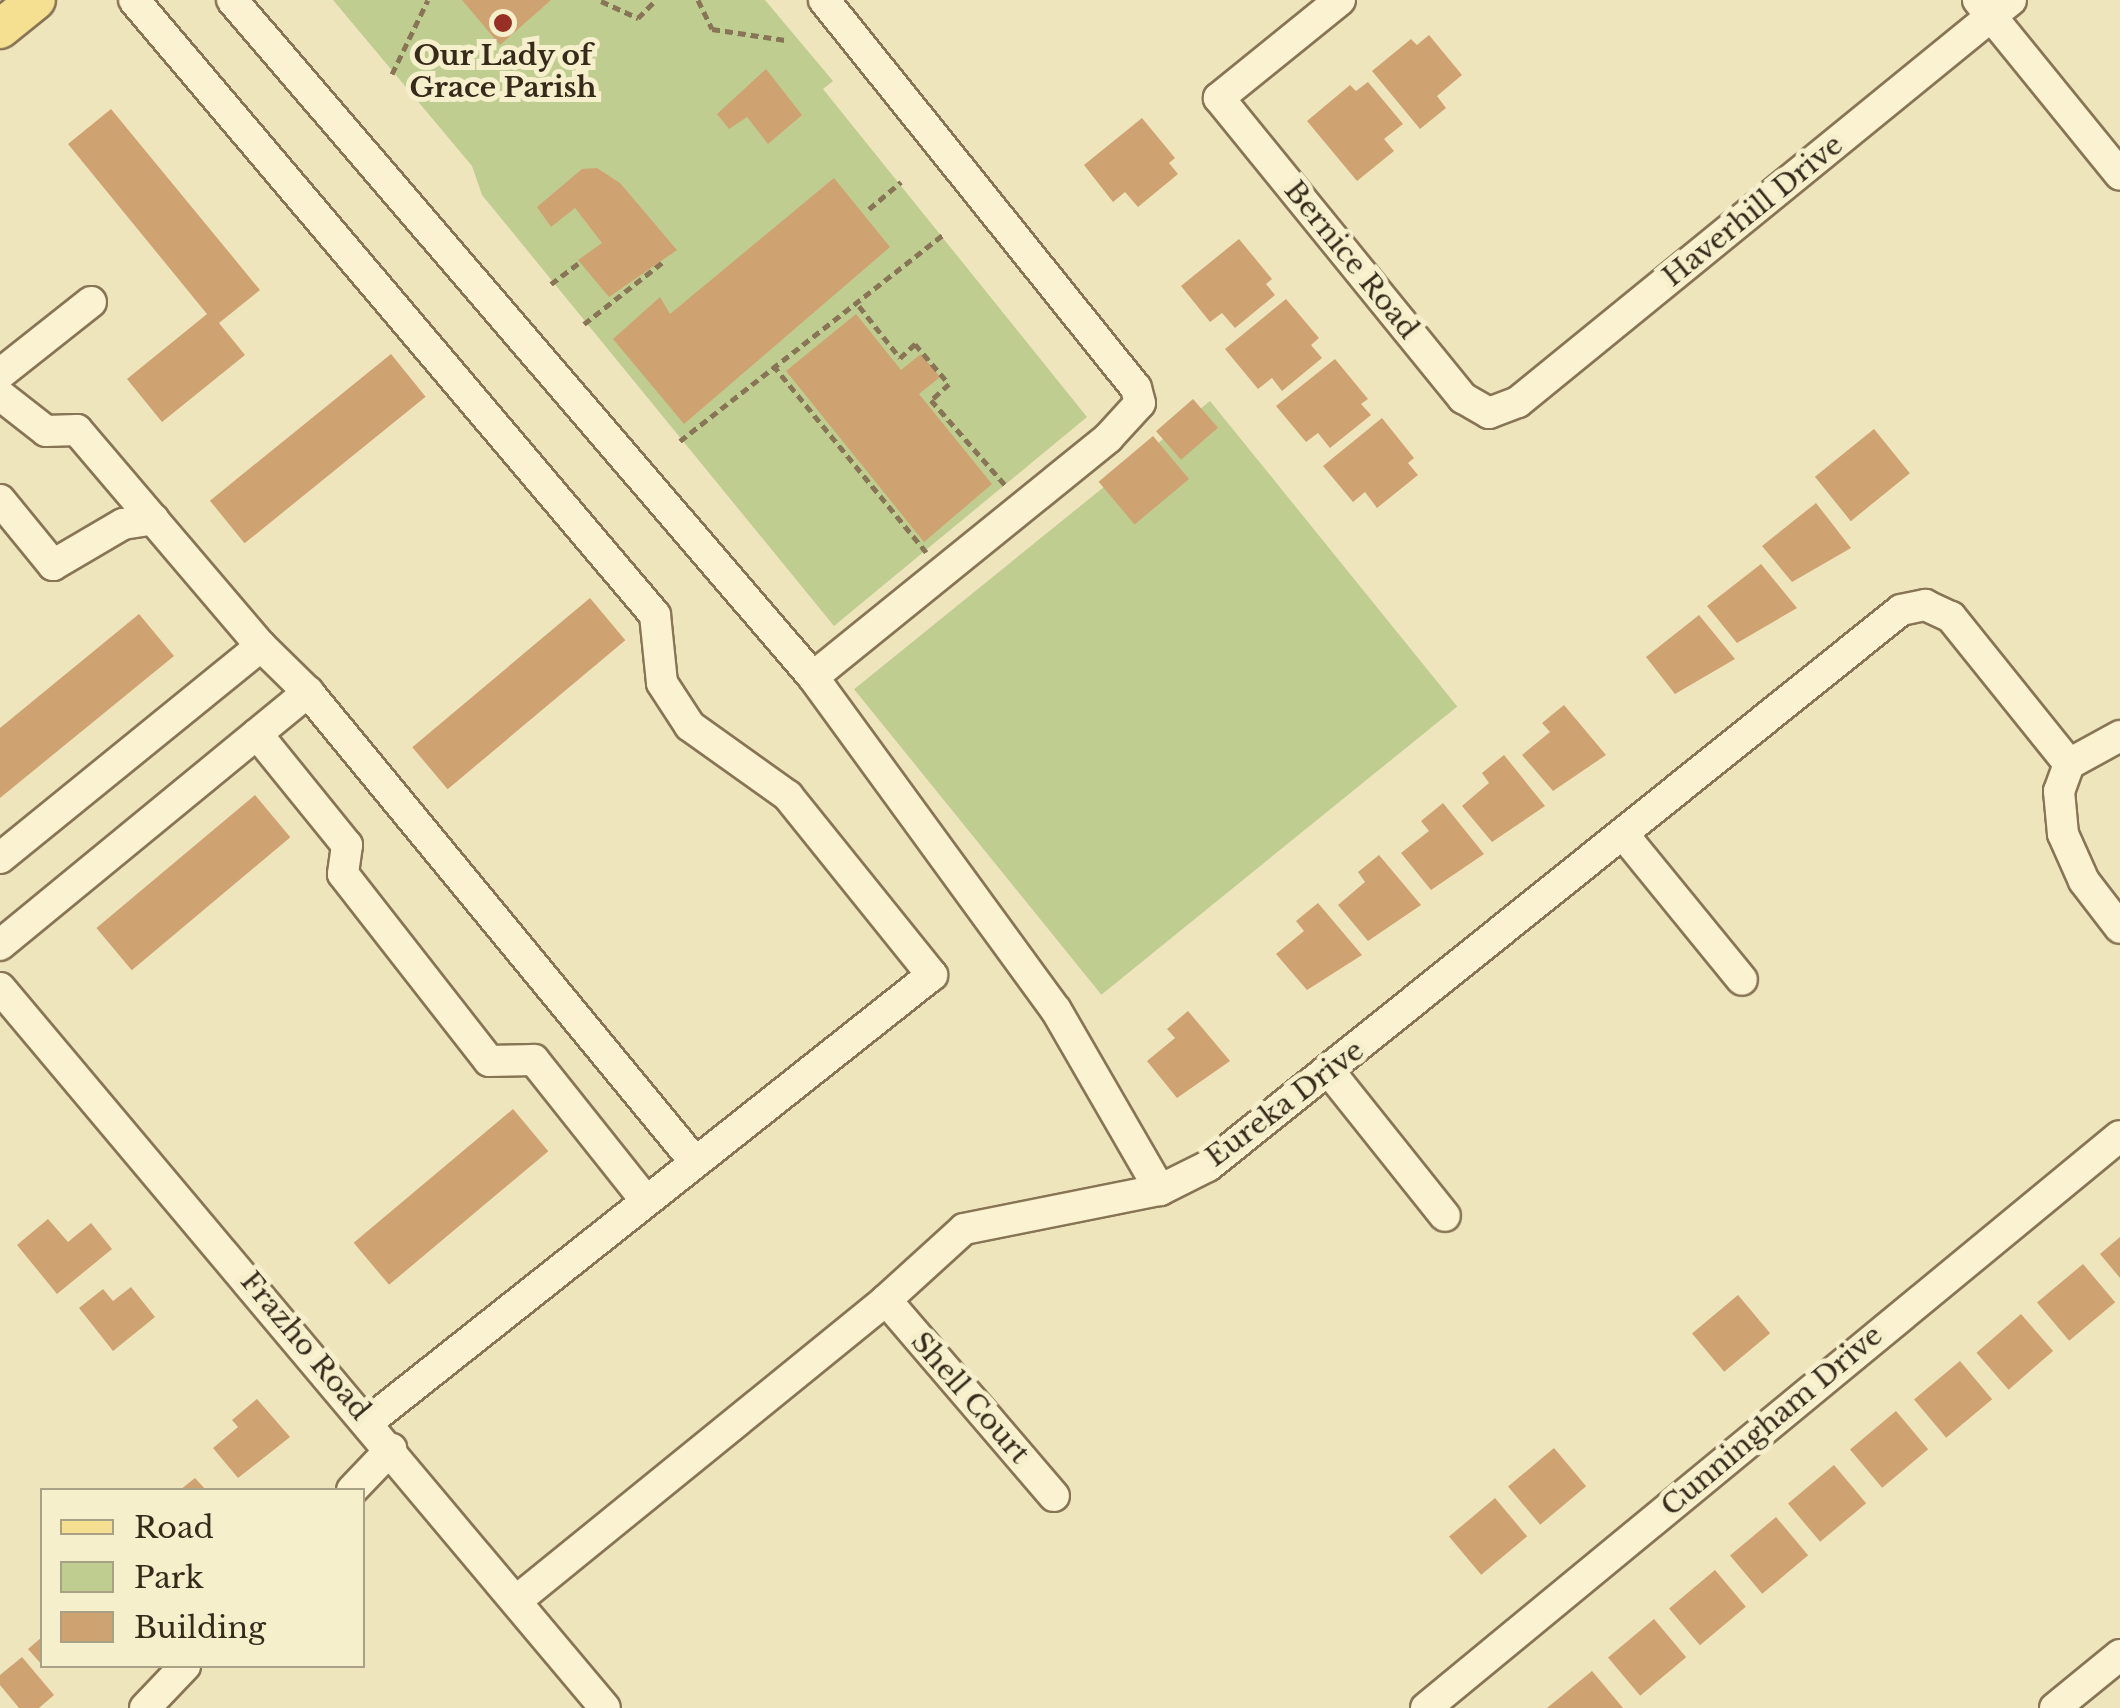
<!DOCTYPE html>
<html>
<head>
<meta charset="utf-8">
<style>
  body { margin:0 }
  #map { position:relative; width:2120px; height:1708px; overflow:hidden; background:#efe5bd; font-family:"Libre Baskerville",serif }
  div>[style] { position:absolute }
  .green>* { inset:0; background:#c0cd91; transform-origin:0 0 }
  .building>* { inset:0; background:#cfa271; transform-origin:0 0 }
  .path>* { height:5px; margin-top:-2.5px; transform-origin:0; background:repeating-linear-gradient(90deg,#877555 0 8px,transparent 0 13px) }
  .roads { filter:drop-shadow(2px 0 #877555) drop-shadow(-2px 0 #877555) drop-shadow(0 2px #877555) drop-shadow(0 -2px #877555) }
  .minor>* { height:30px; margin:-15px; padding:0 15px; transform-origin:15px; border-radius:15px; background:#faf2d0 }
  .major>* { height:38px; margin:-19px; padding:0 19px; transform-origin:19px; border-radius:19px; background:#f5e092 }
  .dots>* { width:28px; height:28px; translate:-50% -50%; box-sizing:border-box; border:5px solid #f6efcc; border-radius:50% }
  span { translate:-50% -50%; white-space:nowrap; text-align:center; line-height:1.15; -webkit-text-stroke:10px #f6efcc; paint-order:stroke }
  .poi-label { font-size:28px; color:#362b1b; font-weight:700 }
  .street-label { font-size:28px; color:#362b1b }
  .legend { position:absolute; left:40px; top:1488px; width:325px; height:180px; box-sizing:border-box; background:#f6efcc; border:2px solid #a9a185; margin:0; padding:12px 18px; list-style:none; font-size:30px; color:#362b1b }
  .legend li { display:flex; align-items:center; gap:20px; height:50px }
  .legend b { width:50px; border:2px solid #a9a185 }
</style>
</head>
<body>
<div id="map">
  <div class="green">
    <div style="clip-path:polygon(333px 0,765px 0,833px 81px,823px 89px,1087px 417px,834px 626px,482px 195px,472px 166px)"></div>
    <div style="left:1210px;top:401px;width:393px;height:458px;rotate:51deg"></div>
  </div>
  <div class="building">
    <div style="clip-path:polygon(462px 0,551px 0,500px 45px)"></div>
    <div style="clip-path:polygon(1429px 35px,1462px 75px,1437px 96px,1446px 108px,1420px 129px,1372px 71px,1411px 39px,1417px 45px)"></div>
    <div style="clip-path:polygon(766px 69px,802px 115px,768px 144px,747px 117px,729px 129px,717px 114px)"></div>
    <div style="clip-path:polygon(1368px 82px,1403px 124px,1384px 139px,1394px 151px,1357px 181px,1307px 121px,1350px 85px,1356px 91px)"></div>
    <div style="clip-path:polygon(111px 109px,260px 290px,219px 323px,245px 355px,162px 422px,127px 379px,207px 314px,68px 144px)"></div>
    <div style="clip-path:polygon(1142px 118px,1175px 158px,1169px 163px,1178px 174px,1138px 207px,1125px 192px,1113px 202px,1084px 165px)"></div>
    <div style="clip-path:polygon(597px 168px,620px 183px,677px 250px,609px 297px,578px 260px,602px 243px,575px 208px,551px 227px,537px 207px,582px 169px)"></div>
    <div style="clip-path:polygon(834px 178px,890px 247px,684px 424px,613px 339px,660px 297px,670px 314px)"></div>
    <div style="clip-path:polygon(1239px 239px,1272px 279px,1266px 284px,1275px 295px,1235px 328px,1222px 313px,1210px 322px,1181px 286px)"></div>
    <div style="clip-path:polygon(1286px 299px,1319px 338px,1311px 345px,1322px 358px,1282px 391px,1272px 378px,1258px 389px,1225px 349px)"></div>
    <div style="clip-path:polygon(856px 314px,901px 370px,921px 354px,940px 377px,919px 394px,992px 484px,924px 542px,786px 371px)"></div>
    <div style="left:391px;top:354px;width:55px;height:233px;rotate:51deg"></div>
    <div style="clip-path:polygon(1335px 359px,1368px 399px,1361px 404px,1371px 415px,1330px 448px,1318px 433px,1306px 442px,1276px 406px)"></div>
    <div style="left:1193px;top:399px;width:38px;height:49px;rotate:49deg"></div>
    <div style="clip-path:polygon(1382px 418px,1414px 458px,1408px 463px,1418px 475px,1377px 508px,1365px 492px,1353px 502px,1323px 466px)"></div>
    <div style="left:1874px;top:429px;width:57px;height:76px;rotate:51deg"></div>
    <div style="left:1153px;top:436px;width:56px;height:71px;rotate:50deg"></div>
    <div style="clip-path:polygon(1816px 503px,1851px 548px,1792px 582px,1762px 546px)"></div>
    <div style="clip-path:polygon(1761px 564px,1797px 608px,1737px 643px,1707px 606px)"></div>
    <div style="left:590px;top:598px;width:55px;height:232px;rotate:50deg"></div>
    <div style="clip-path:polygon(139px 614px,174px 656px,0 798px,0 728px)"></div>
    <div style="clip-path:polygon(1699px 615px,1735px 659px,1675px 694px,1646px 657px)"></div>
    <div style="clip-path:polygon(1564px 705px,1606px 755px,1553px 791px,1522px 755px,1550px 732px,1542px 723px)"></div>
    <div style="clip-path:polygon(1504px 755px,1545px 806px,1492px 842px,1462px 806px,1489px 783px,1482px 773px)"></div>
    <div style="left:255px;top:795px;width:55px;height:207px;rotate:50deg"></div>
    <div style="clip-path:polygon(1443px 803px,1484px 854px,1431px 890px,1401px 853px,1429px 831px,1421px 821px)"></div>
    <div style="clip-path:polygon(1379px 855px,1421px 905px,1368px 941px,1338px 905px,1365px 882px,1358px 872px)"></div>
    <div style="clip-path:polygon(1318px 903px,1362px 955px,1307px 990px,1276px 954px,1304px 931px,1296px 921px)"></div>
    <div style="clip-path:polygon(1188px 1011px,1230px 1061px,1177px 1098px,1147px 1061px,1175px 1038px,1167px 1029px)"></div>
    <div style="left:513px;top:1109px;width:55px;height:208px;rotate:50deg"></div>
    <div style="clip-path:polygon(48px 1219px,68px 1242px,91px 1223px,112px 1249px,57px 1294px,17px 1245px)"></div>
    <div style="clip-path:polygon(2120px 1237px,2120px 1278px,2100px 1254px)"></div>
    <div style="left:2083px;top:1264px;width:50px;height:60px;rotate:50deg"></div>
    <div style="clip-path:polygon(131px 1287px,155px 1317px,113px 1351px,79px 1308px,103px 1289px,113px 1301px)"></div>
    <div style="left:1738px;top:1295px;width:50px;height:60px;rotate:50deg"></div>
    <div style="left:2021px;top:1314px;width:49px;height:59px;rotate:49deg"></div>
    <div style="left:1960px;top:1361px;width:50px;height:60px;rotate:50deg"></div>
    <div style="clip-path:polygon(257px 1399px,290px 1437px,238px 1478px,213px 1448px,238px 1427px,232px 1420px)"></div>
    <div style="left:1896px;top:1411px;width:50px;height:60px;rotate:50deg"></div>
    <div style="left:1554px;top:1448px;width:50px;height:60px;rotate:50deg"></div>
    <div style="left:1834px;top:1465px;width:50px;height:60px;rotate:50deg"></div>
    <div style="clip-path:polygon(195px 1478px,206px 1490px,180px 1490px)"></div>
    <div style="left:1495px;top:1498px;width:50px;height:60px;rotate:50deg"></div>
    <div style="left:1776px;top:1517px;width:50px;height:60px;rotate:50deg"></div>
    <div style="left:1715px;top:1570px;width:48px;height:60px;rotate:50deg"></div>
    <div style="left:1654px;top:1619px;width:50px;height:60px;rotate:50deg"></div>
    <div style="clip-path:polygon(42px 1637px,42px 1665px,28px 1649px)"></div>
    <div style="clip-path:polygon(22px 1657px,54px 1695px,39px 1708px,19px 1708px,0 1685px,0 1675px)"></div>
    <div style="clip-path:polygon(1592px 1671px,1623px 1708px,1547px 1708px)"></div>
  </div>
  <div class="path">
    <div style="left:698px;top:0;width:32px;rotate:64deg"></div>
    <div style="left:712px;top:29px;width:74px;rotate:8.6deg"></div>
    <div style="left:601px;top:1px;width:41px;rotate:24.7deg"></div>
    <div style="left:638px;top:18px;width:25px;rotate:-45deg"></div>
    <div style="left:392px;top:74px;width:82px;rotate:-64.1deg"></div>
    <div style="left:869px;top:209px;width:42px;rotate:-40.2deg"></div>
    <div style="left:551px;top:284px;width:34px;rotate:-37deg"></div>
    <div style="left:859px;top:306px;width:66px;rotate:51.7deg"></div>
    <div style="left:900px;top:358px;width:21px;rotate:-43deg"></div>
    <div style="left:915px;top:344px;width:52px;rotate:49.6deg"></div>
    <div style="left:949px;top:384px;width:24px;rotate:138deg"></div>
    <div style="left:931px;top:400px;width:114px;rotate:48.9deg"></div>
    <div style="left:584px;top:324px;width:102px;rotate:-38.2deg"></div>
    <div style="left:773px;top:365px;width:242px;rotate:50.7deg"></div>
    <div style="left:680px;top:441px;width:335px;rotate:-38.1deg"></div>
  </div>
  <div class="roads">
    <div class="minor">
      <div style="left:134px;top:0;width:806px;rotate:49.73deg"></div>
      <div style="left:655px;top:615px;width:68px;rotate:84.1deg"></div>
      <div style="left:662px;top:683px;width:51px;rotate:56.9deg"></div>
      <div style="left:690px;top:726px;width:120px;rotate:35.5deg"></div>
      <div style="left:788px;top:796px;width:230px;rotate:51.2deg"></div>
      <div style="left:932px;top:975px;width:720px;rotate:141.6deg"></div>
      <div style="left:232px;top:0;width:892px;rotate:49.36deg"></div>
      <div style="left:813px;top:677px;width:412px;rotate:53.9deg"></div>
      <div style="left:1056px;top:1010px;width:208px;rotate:60deg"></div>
      <div style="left:1340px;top:0;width:156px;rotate:141deg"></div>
      <div style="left:1219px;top:98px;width:387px;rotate:50.9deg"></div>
      <div style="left:1463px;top:398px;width:30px;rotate:30deg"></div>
      <div style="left:1489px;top:413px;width:31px;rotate:-21deg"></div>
      <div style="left:1518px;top:402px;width:636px;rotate:-39.19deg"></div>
      <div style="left:1978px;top:0;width:225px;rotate:50.9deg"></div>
      <div style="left:0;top:374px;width:116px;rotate:-38.4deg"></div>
      <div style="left:0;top:395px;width:58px;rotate:38deg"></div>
      <div style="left:46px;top:431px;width:31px;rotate:-2deg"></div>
      <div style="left:77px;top:430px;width:284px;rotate:49.6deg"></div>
      <div style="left:261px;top:646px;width:336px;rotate:140.9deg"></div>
      <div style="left:0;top:500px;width:84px;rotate:50.8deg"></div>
      <div style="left:53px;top:565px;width:81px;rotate:-30.4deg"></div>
      <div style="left:123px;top:524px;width:31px;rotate:-9deg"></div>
      <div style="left:261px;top:646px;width:66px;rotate:44.4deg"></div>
      <div style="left:813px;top:677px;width:380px;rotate:-39deg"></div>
      <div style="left:1108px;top:438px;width:47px;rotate:-47.6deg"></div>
      <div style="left:1140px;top:403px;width:16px;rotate:-105deg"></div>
      <div style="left:1136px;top:388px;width:498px;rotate:-128.8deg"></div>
      <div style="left:257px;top:734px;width:143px;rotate:51deg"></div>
      <div style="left:347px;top:845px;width:29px;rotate:98deg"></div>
      <div style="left:343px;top:874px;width:237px;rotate:52deg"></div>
      <div style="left:489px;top:1061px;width:45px;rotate:-1.3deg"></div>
      <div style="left:534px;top:1060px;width:180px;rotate:51.5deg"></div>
      <div style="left:2069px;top:764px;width:58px;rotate:-28.8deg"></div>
      <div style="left:1623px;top:834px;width:188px;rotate:50.8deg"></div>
      <div style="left:0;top:945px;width:399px;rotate:-39.4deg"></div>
      <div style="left:308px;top:692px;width:609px;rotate:50.53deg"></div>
      <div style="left:0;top:988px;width:940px;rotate:49.96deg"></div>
      <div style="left:1330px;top:1072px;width:184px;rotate:51.4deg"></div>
      <div style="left:886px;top:1300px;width:258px;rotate:49.4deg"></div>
      <div style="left:352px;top:1490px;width:57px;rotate:-46.4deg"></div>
      <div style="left:516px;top:1601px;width:477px;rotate:-39.1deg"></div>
      <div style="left:886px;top:1300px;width:105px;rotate:-42.3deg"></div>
      <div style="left:964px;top:1229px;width:200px;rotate:-11.3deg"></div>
      <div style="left:1160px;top:1190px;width:54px;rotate:-26.6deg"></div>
      <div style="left:1208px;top:1166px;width:888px;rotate:-38.74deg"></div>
      <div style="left:1901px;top:610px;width:25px;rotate:-12deg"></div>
      <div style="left:1925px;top:605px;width:29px;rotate:25deg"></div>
      <div style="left:1951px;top:617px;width:189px;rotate:51.2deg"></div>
      <div style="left:2069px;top:764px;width:29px;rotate:110deg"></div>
      <div style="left:2059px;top:791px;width:43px;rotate:84.7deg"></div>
      <div style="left:2063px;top:834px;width:51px;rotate:65.9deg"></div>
      <div style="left:2084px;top:881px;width:59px;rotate:52.5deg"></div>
      <div style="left:145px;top:1708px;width:58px;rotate:-46.4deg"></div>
      <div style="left:1426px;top:1708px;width:899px;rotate:-39.5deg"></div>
      <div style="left:2055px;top:1708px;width:84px;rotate:-39.2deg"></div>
    </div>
    <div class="major">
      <div style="left:0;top:29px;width:46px;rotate:-38.9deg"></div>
    </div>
  </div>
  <div class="dots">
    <div style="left:503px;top:23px;background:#982f24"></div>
  </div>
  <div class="poi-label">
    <span style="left:503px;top:72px">Our Lady of<br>Grace Parish</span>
  </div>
  <div class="street-label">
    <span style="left:1753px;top:211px;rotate:-39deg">Haverhill Drive</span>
    <span style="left:1351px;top:260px;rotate:51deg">Bernice Road</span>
    <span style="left:1285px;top:1104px;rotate:-37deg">Eureka Drive</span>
    <span style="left:305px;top:1346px;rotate:50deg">Frazho Road</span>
    <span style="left:970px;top:1398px;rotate:49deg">Shell Court</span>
    <span style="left:1772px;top:1421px;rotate:-40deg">Cunningham Drive</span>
  </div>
  <ul class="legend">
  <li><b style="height:12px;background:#f5e092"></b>Road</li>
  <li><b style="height:28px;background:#c0cd91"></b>Park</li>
  <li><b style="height:28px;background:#cfa271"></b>Building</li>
  </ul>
</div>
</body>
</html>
